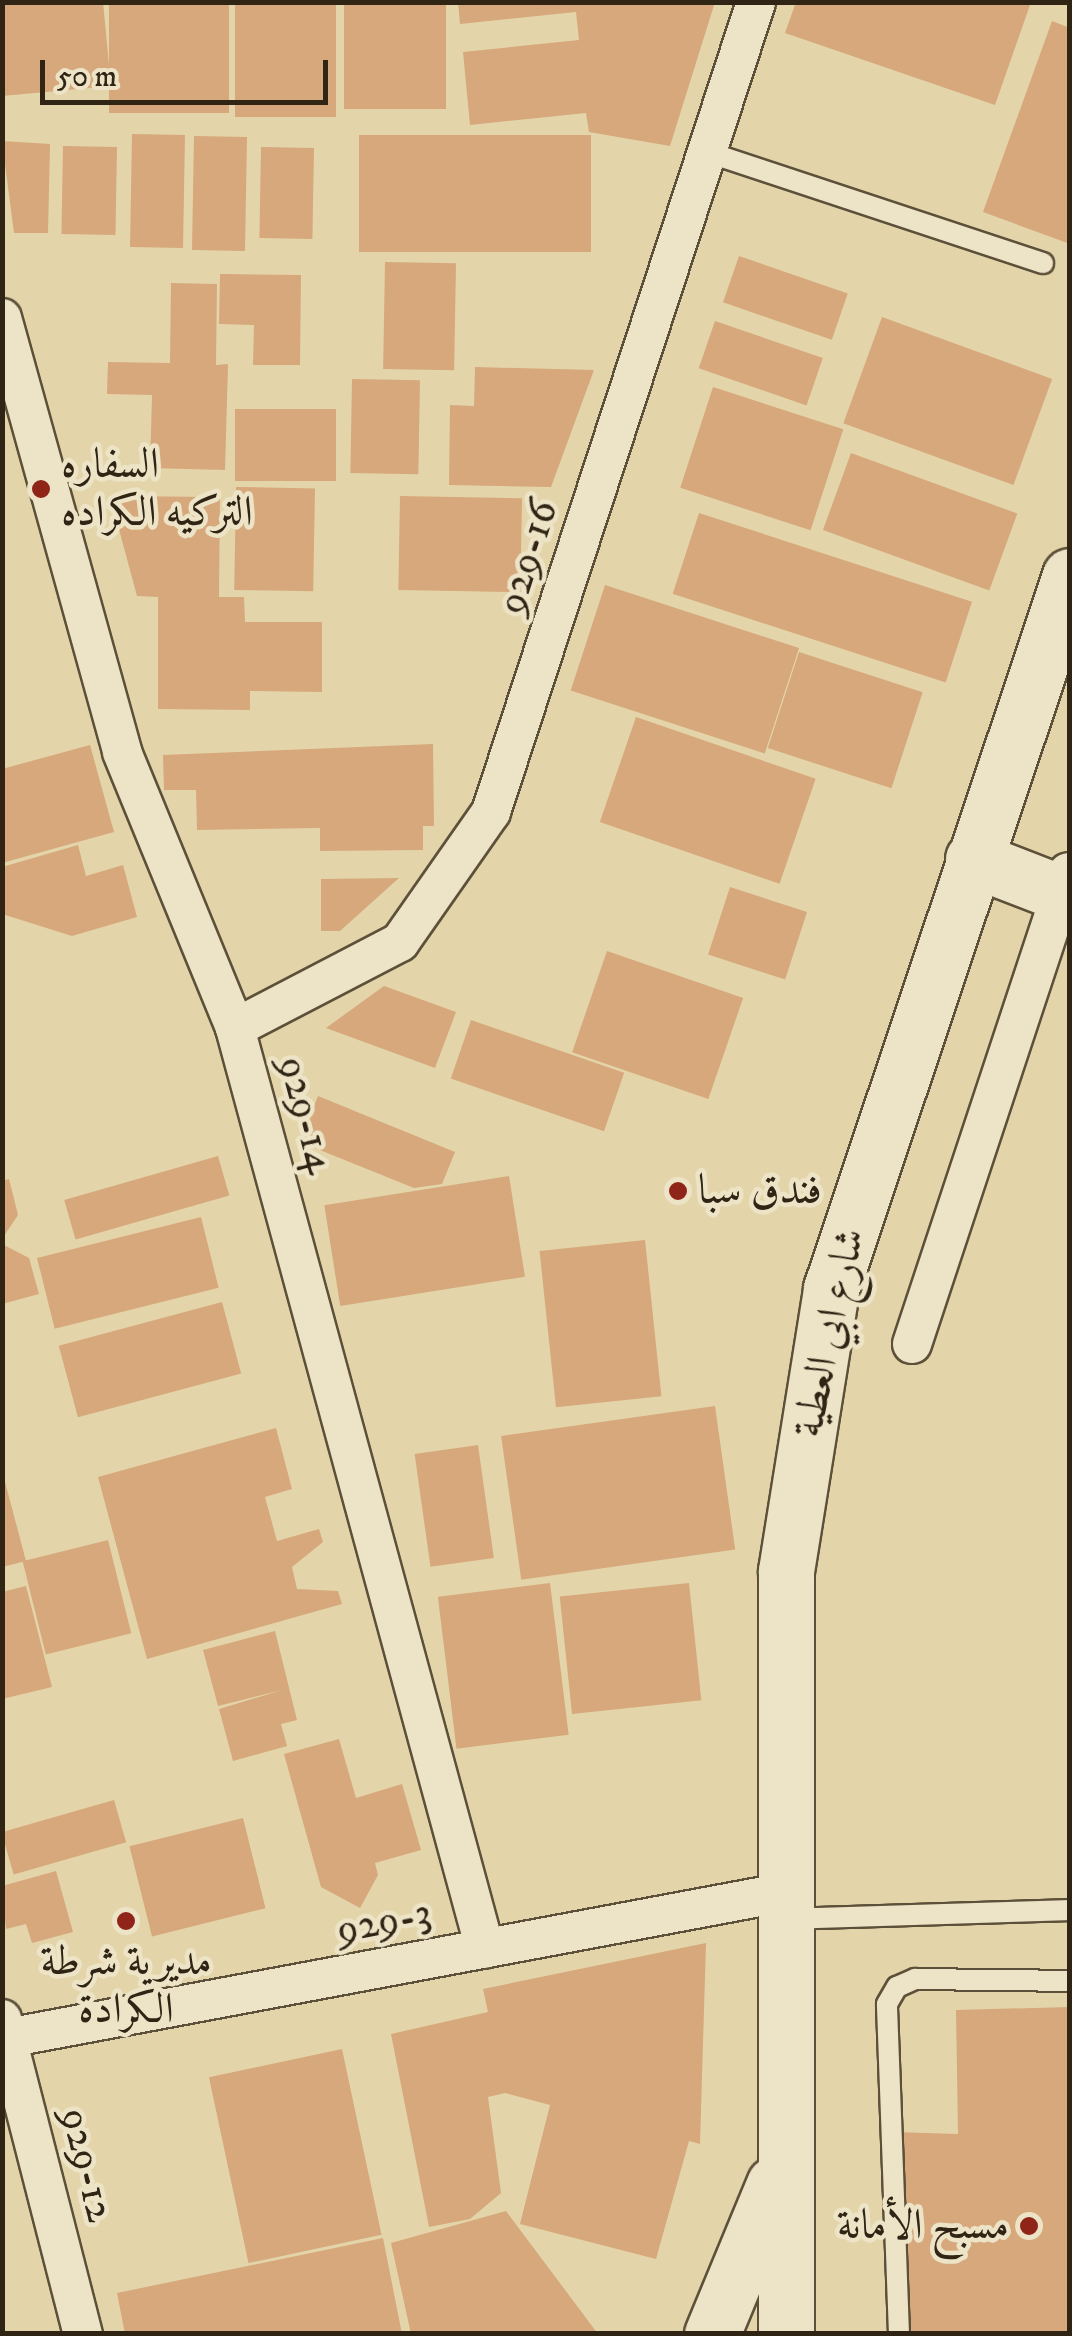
<!DOCTYPE html>
<html>
<head>
<meta charset="utf-8">
<style>
  body { margin:0 }
  #map { position:relative; width:1072px; height:2336px; overflow:hidden; background:#e3d5a9; font-family:"IM FELL DW Pica",Amiri,serif }
  div>[style] { position:absolute }
  .building>* { inset:0; background:#d6a87c; transform-origin:0 0 }
  .roads { filter:drop-shadow(2px 0 #5d503a) drop-shadow(-2px 0 #5d503a) drop-shadow(0 2px #5d503a) drop-shadow(0 -2px #5d503a) }
  .lane>* { height:20px; margin:-10px; padding:0 10px; transform-origin:10px; border-radius:10px; background:#ede4c7 }
  .street>* { height:38px; margin:-19px; padding:0 19px; transform-origin:19px; border-radius:19px; background:#ede4c7 }
  .secondary>* { height:55px; margin:-27.5px; padding:0 27.5px; transform-origin:27.5px; border-radius:27.5px; background:#ede4c7 }
  .dots>* { width:28px; height:28px; translate:-50% -50%; box-sizing:border-box; border:5px solid #ede4c7; border-radius:50% }
  span { translate:-50% -50%; white-space:nowrap; text-align:center; line-height:1.15; -webkit-text-stroke:9px #ede4c7; paint-order:stroke }
  .poi-label { font-size:42px; color:#302415 }
  .left { translate:0 -50%; text-align:left }
  .right { translate:-100% -50%; text-align:right }
  .street-label { font-size:42px; color:#302415 }
  .frame { position:absolute; inset:0; border:5px solid #302415; pointer-events:none }
  .scale { position:absolute; left:40px; top:60px; width:288px; height:45px; box-sizing:border-box; border:5px solid #302415; border-top:0; padding-left:12px; font-size:30px; line-height:35px; white-space:nowrap; color:#302415; -webkit-text-stroke:8px #ede4c7; paint-order:stroke }
</style>
</head>
<body>
<div id="map">
  <div class="building">
    <div style="clip-path:polygon(2px 2px,103px 2px,111px 86px,2px 96px)"></div>
    <div style="left:109px;top:2px;width:120px;height:111px"></div>
    <div style="left:235px;top:2px;width:101px;height:115px"></div>
    <div style="left:344px;top:2px;width:102px;height:107px"></div>
    <div style="clip-path:polygon(458px 2px,715px 2px,670px 146px,589px 132px,586px 113px,470px 125px,463px 52px,579px 40px,576px 12px,460px 24px)"></div>
    <div style="clip-path:polygon(796px 2px,1031px 2px,995px 105px,785px 33px)"></div>
    <div style="clip-path:polygon(1052px 21px,1070px 28px,1070px 244px,983px 212px)"></div>
    <div style="left:132px;top:134px;width:53px;height:113px;rotate:1deg"></div>
    <div style="left:359px;top:135px;width:232px;height:117px"></div>
    <div style="left:194px;top:136px;width:53px;height:114px;rotate:1deg"></div>
    <div style="clip-path:polygon(2px 141px,50px 144px,48px 233px,14px 233px)"></div>
    <div style="left:63px;top:146px;width:54px;height:88px;rotate:1deg"></div>
    <div style="left:261px;top:147px;width:53px;height:91px;rotate:1deg"></div>
    <div style="left:739px;top:256px;width:115px;height:49px;rotate:19deg"></div>
    <div style="left:385px;top:262px;width:71px;height:107px;rotate:1deg"></div>
    <div style="clip-path:polygon(220px 274px,301px 275px,300px 365px,253px 365px,254px 325px,219px 324px)"></div>
    <div style="clip-path:polygon(171px 283px,217px 284px,216px 365px,228px 364px,225px 470px,150px 468px,152px 395px,107px 394px,108px 362px,170px 363px)"></div>
    <div style="left:882px;top:317px;width:181px;height:113px;rotate:20deg"></div>
    <div style="left:715px;top:321px;width:114px;height:50px;rotate:19deg"></div>
    <div style="clip-path:polygon(475px 367px,594px 370px,551px 487px,449px 485px,450px 405px,474px 406px)"></div>
    <div style="left:352px;top:379px;width:68px;height:94px;rotate:1deg"></div>
    <div style="left:713px;top:387px;width:137px;height:106px;rotate:18deg"></div>
    <div style="left:235px;top:409px;width:101px;height:72px"></div>
    <div style="left:851px;top:453px;width:177px;height:82px;rotate:20deg"></div>
    <div style="left:236px;top:487px;width:79px;height:103px;rotate:1deg"></div>
    <div style="clip-path:polygon(110px 496px,220px 497px,219px 597px,244px 597px,245px 622px,322px 622px,322px 692px,250px 691px,250px 710px,158px 709px,158px 597px,137px 596px)"></div>
    <div style="left:400px;top:496px;width:122px;height:94px;rotate:1deg"></div>
    <div style="left:699px;top:513px;width:287px;height:85px;rotate:18deg"></div>
    <div style="left:605px;top:585px;width:204px;height:111px;rotate:18deg"></div>
    <div style="left:799px;top:652px;width:130px;height:101px;rotate:18deg"></div>
    <div style="left:636px;top:717px;width:190px;height:111px;rotate:19deg"></div>
    <div style="clip-path:polygon(433px 744px,434px 826px,423px 826px,423px 850px,320px 851px,320px 828px,197px 830px,196px 790px,164px 790px,163px 755px)"></div>
    <div style="clip-path:polygon(90px 745px,114px 832px,2px 863px,2px 769px)"></div>
    <div style="clip-path:polygon(78px 845px,86px 876px,123px 865px,137px 917px,72px 936px,2px 914px,2px 867px)"></div>
    <div style="clip-path:polygon(399px 878px,340px 931px,321px 931px,321px 879px)"></div>
    <div style="left:730px;top:887px;width:81px;height:71px;rotate:18deg"></div>
    <div style="left:607px;top:951px;width:144px;height:107px;rotate:19deg"></div>
    <div style="clip-path:polygon(384px 986px,456px 1012px,435px 1068px,326px 1028px)"></div>
    <div style="left:471px;top:1020px;width:162px;height:62px;rotate:19deg"></div>
    <div style="clip-path:polygon(318px 1096px,455px 1152px,442px 1184px,414px 1188px,300px 1142px)"></div>
    <div style="left:218px;top:1156px;width:41px;height:160px;rotate:74deg"></div>
    <div style="left:509px;top:1176px;width:102px;height:187px;rotate:81deg"></div>
    <div style="clip-path:polygon(9px 1179px,18px 1215px,2px 1239px,2px 1181px)"></div>
    <div style="left:201px;top:1217px;width:73px;height:169px;rotate:76deg"></div>
    <div style="left:645px;top:1240px;width:157px;height:106px;rotate:84deg"></div>
    <div style="clip-path:polygon(2px 1244px,29px 1258px,39px 1294px,2px 1304px)"></div>
    <div style="left:222px;top:1302px;width:74px;height:169px;rotate:75deg"></div>
    <div style="left:715px;top:1406px;width:145px;height:216px;rotate:82deg"></div>
    <div style="clip-path:polygon(276px 1428px,292px 1489px,265px 1497px,277px 1541px,319px 1529px,323px 1542px,292px 1567px,297px 1589px,338px 1591px,342px 1604px,147px 1659px,98px 1477px)"></div>
    <div style="left:478px;top:1445px;width:114px;height:64px;rotate:82deg"></div>
    <div style="clip-path:polygon(4px 1478px,26px 1561px,2px 1567px,2px 1479px)"></div>
    <div style="left:108px;top:1540px;width:96px;height:88px;rotate:76deg"></div>
    <div style="left:550px;top:1583px;width:153px;height:113px;rotate:83deg"></div>
    <div style="left:689px;top:1583px;width:118px;height:130px;rotate:84deg"></div>
    <div style="clip-path:polygon(26px 1586px,52px 1687px,2px 1699px,2px 1592px)"></div>
    <div style="clip-path:polygon(275px 1631px,297px 1720px,281px 1724px,287px 1746px,233px 1761px,219px 1709px,282px 1690px,218px 1706px,203px 1650px)"></div>
    <div style="clip-path:polygon(339px 1739px,356px 1798px,402px 1784px,421px 1850px,375px 1863px,378px 1875px,360px 1908px,321px 1887px,284px 1754px)"></div>
    <div style="left:114px;top:1800px;width:44px;height:117px;rotate:74deg"></div>
    <div style="left:243px;top:1818px;width:93px;height:117px;rotate:76deg"></div>
    <div style="clip-path:polygon(56px 1871px,73px 1932px,32px 1943px,26px 1924px,6px 1929px,2px 1886px)"></div>
    <div style="clip-path:polygon(706px 1943px,700px 2144px,689px 2141px,656px 2259px,520px 2224px,550px 2105px,505px 2093px,488px 2097px,501px 2193px,470px 2219px,429px 2227px,391px 2034px,488px 2012px,483px 1989px)"></div>
    <div style="clip-path:polygon(1070px 2007px,1070px 2334px,902px 2334px,894px 2132px,958px 2134px,956px 2010px)"></div>
    <div style="left:342px;top:2049px;width:190px;height:136px;rotate:78deg"></div>
    <div style="clip-path:polygon(506px 2211px,598px 2334px,411px 2334px,391px 2243px)"></div>
    <div style="clip-path:polygon(383px 2238px,402px 2334px,125px 2334px,117px 2293px)"></div>
  </div>
  <div class="roads">
    <div class="lane">
      <div style="left:707px;top:152px;width:354px;rotate:18.3deg"></div>
      <div style="left:787px;top:1919px;width:283px;rotate:-1.8deg"></div>
      <div style="left:899px;top:2334px;width:330px;rotate:-92.1deg"></div>
      <div style="left:887px;top:2004px;width:20px;rotate:-60deg"></div>
      <div style="left:897px;top:1987px;width:20px;rotate:-24deg"></div>
      <div style="left:915px;top:1979px;width:155px;rotate:0.7deg"></div>
    </div>
    <div class="street">
      <div style="left:2px;top:318px;width:450px;rotate:74.5deg"></div>
      <div style="left:122px;top:752px;width:298px;rotate:67.7deg"></div>
      <div style="left:235px;top:1028px;width:954px;rotate:74.81deg"></div>
      <div style="left:235px;top:1028px;width:186px;rotate:-27.5deg"></div>
      <div style="left:400px;top:942px;width:159px;rotate:-55deg"></div>
      <div style="left:491px;top:812px;width:852px;rotate:-71.88deg"></div>
      <div style="left:912px;top:1344px;width:497px;rotate:-71.7deg"></div>
      <div style="left:2px;top:2019px;width:325px;rotate:75.6deg"></div>
      <div style="left:2px;top:2039px;width:793px;rotate:-10.62deg"></div>
    </div>
    <div class="secondary">
      <div style="left:973px;top:859px;width:94px;rotate:21.1deg"></div>
      <div style="left:712px;top:2334px;width:162px;rotate:-67.5deg"></div>
      <div style="left:786px;top:2334px;width:763px;rotate:-90deg"></div>
      <div style="left:786px;top:1571px;width:286px;rotate:-80.9deg"></div>
      <div style="left:831px;top:1289px;width:752px;rotate:-71.47deg"></div>
    </div>
  </div>
  <div class="dots">
    <div style="left:41px;top:489px;background:#8f2418"></div>
    <div style="left:678px;top:1191px;background:#8f2418"></div>
    <div style="left:126px;top:1921px;background:#8f2418"></div>
    <div style="left:1029px;top:2226px;background:#8f2418"></div>
  </div>
  <div class="poi-label">
    <span class="left" style="left:61px;top:489px">السفاره<br>التركيه الكراده</span>
    <span class="left" style="left:698px;top:1191px">فندق سبا</span>
    <span style="left:126px;top:1986px">مديرية شرطة<br>الكرادة</span>
    <span class="right" style="left:1009px;top:2226px">مسبح الأمانة</span>
  </div>
  <div class="street-label">
    <span style="left:528px;top:557px;rotate:-72deg">929-16</span>
    <span style="left:306px;top:1115px;rotate:75deg">929-14</span>
    <span style="left:830px;top:1333px;rotate:-78deg">شارع ابي العطية</span>
    <span style="left:384px;top:1922px;rotate:-11deg">929-3</span>
    <span style="left:87px;top:2165px;rotate:76deg">929-12</span>
  </div>
  <div class="frame"></div>
  <div class="scale">50 m</div>
</div>
</body>
</html>
